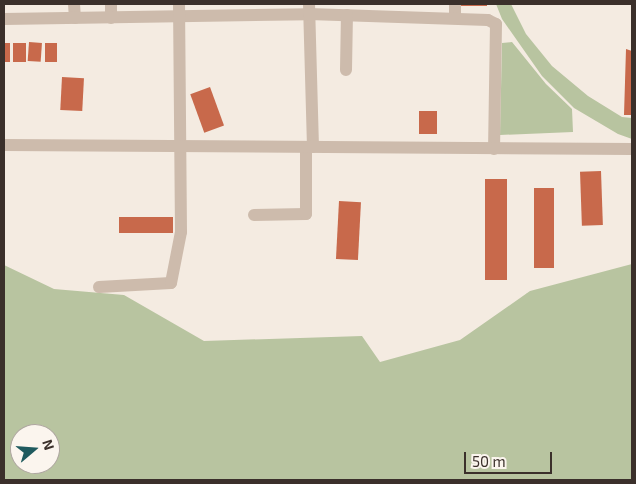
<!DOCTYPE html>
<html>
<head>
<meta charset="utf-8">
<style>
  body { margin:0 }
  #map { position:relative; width:636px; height:484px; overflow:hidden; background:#f4ebe1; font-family:"Exo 2",sans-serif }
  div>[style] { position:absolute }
  .green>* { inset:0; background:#b8c4a0 }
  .building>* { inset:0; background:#c8694b; transform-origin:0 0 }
  .minor>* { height:12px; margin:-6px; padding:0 6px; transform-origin:6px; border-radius:6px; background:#cdbbac }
  .tertiary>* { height:12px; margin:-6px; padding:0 6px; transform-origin:6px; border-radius:6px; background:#cdbbac }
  span { translate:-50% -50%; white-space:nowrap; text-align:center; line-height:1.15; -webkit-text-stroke:4px #fbf5ee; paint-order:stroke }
  .frame { position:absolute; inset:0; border:5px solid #3b302b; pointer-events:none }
  .north { position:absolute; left:10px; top:424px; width:50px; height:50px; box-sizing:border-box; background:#fbf5ee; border:1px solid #aea6a0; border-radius:50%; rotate:72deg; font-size:14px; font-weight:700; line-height:20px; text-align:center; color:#3b302b }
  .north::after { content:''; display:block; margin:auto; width:18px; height:22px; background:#1f5a5e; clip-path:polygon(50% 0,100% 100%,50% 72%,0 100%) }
  .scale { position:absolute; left:464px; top:452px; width:88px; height:22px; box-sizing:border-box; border:2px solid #3b302b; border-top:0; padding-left:6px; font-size:15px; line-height:18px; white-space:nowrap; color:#3b302b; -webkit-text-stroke:4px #fbf5ee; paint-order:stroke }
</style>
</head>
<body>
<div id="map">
  <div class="green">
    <div style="clip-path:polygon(496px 4px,511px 4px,526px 34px,552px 66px,588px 96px,622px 117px,632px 118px,632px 139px,618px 134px,574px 108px,542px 76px,502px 19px)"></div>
    <div style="clip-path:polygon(512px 42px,546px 84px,572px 109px,573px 132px,500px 135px,502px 43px)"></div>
    <div style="clip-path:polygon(evenodd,632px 264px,632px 480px,4px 480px,4px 265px,54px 289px,124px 295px,204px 341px,362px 336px,380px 362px,460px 340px,530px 291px,632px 264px,20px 434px,50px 434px,50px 464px,20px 464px,20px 434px)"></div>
  </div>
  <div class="building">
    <div style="left:459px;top:4px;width:28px;height:2px"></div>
    <div style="left:29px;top:42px;width:13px;height:19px;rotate:4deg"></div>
    <div style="left:4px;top:43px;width:6px;height:19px"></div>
    <div style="left:13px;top:43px;width:13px;height:19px"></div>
    <div style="left:45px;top:43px;width:12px;height:19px"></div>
    <div style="clip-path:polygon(626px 49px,632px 51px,632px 115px,624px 115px)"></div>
    <div style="left:62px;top:77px;width:22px;height:33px;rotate:3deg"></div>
    <div style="left:210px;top:87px;width:41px;height:21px;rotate:70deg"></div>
    <div style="left:419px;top:111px;width:18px;height:23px"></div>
    <div style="left:601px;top:171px;width:54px;height:21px;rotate:88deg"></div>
    <div style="left:485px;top:179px;width:22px;height:101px"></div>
    <div style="left:534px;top:188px;width:20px;height:80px"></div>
    <div style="left:339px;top:201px;width:22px;height:58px;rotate:3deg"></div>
    <div style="left:173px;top:217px;width:16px;height:54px;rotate:90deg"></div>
  </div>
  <div class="minor">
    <div style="left:74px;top:4px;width:14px;rotate:86deg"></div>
    <div style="left:309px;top:4px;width:143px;rotate:88.4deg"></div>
    <div style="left:455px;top:4px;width:14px;rotate:90deg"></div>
    <div style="left:111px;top:18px;width:14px;rotate:-90deg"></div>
    <div style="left:4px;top:19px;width:305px;rotate:-0.9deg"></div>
    <div style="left:309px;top:14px;width:179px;rotate:1.9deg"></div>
    <div style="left:488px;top:20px;width:9px;rotate:27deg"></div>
    <div style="left:496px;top:24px;width:125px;rotate:90.9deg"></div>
    <div style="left:346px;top:70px;width:55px;rotate:-89deg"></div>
    <div style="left:254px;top:215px;width:52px;rotate:-1.1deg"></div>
    <div style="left:306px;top:214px;width:67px;rotate:-90deg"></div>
    <div style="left:99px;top:287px;width:72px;rotate:-3.2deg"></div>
    <div style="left:171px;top:283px;width:52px;rotate:-78.9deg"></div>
    <div style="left:181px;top:232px;width:228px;rotate:-90.5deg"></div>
  </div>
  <div class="tertiary">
    <div style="left:4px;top:145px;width:628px;rotate:0.36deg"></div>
  </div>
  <div class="frame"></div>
  <div class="north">N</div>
  <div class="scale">50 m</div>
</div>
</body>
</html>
